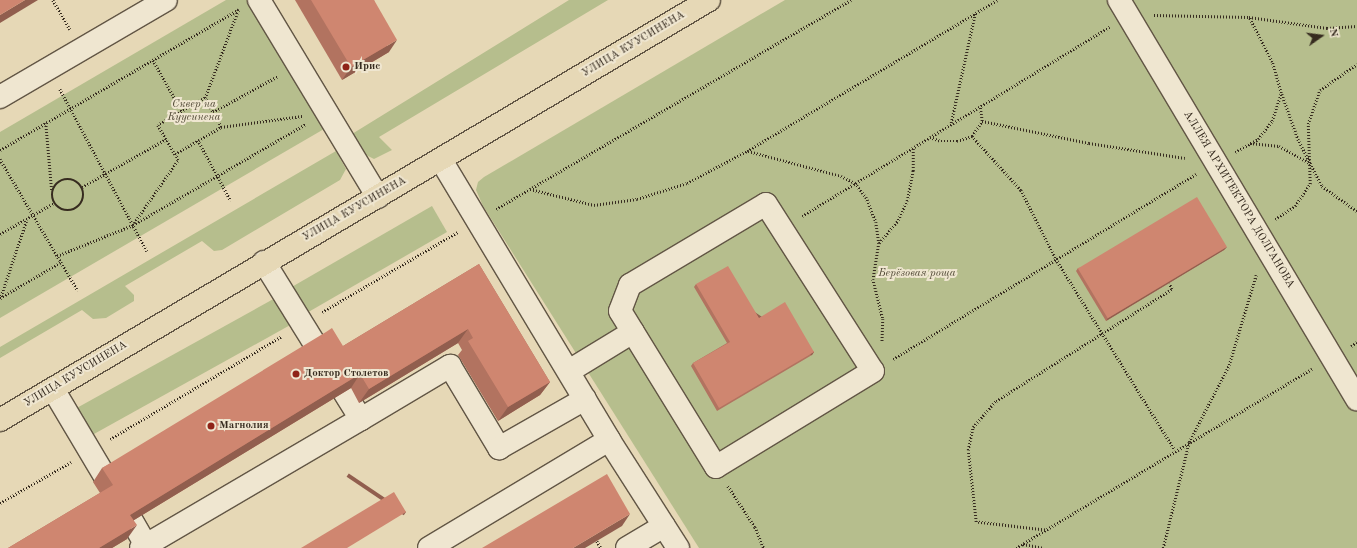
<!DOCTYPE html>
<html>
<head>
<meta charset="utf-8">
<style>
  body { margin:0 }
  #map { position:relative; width:1357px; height:548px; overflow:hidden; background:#e6d8b6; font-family:"Old Standard TT",serif }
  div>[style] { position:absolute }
  .green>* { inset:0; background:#b6be8d; transform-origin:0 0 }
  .path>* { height:2.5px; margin-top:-1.25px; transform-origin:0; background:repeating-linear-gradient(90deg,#362b1f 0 1px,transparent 0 3px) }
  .path>.ring { margin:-1.25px; padding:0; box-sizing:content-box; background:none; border:2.5px solid #362b1f; border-radius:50% }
  .roads { filter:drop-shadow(1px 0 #625645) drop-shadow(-1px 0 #625645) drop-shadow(0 1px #625645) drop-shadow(0 -1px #625645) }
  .minor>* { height:22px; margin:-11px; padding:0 11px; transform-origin:11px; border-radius:11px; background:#efe6d0 }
  .major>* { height:22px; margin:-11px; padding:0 11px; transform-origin:11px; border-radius:11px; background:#e6d8b6 }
  .wall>* { inset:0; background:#b27360 }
  .shaded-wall>* { inset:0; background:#915e4e; transform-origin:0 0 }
  .building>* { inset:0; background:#cf8670; transform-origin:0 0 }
  .dots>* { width:11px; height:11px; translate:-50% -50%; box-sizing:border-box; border:2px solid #efe6d0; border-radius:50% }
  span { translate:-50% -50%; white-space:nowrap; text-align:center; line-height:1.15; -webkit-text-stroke:4px #efe6d0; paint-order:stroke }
  .street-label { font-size:11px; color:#362b1f }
  .poi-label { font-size:11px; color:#362b1f; font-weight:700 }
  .left { translate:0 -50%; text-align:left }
  .park-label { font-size:11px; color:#504835; font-style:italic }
  .north { position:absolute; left:1301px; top:16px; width:40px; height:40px; -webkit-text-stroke:3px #efe6d0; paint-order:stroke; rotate:76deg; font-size:11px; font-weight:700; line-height:16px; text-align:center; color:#362b1f }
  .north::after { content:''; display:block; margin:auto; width:14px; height:18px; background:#362b1f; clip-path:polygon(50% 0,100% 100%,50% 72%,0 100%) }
</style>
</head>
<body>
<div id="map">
  <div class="green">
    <div style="clip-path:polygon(226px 0,249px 0,324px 129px,0 318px,0 132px)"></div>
    <div style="clip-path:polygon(569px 0,608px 0,379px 137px,392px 150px,374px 159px,364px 154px,352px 134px)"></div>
    <div style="clip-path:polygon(785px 0,1357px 0,1357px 548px,699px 548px,483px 206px,476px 190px,478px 182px,484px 177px)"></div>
    <div style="clip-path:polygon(336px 151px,346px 169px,340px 180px,222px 250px,214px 251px,202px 241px,125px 286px,134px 295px,134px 301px,106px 318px,93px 319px,82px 310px,0 358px,0 347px)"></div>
    <div style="left:432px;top:206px;width:30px;height:163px;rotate:60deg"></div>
    <div style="left:277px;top:297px;width:31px;height:229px;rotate:61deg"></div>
  </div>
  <div class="path">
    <div style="left:53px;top:0;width:34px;rotate:60deg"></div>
    <div style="left:1154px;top:15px;width:95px;rotate:1.2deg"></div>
    <div style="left:1249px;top:17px;width:79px;rotate:8deg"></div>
    <div style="left:1327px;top:28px;width:30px;rotate:-4deg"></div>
    <div style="left:153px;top:60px;width:59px;rotate:60.4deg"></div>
    <div style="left:60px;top:89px;width:184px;rotate:61.8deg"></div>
    <div style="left:1282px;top:94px;width:48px;rotate:70.4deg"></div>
    <div style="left:1298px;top:139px;width:53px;rotate:62.9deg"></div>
    <div style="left:1322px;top:186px;width:43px;rotate:35.5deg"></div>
    <div style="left:205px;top:98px;width:94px;rotate:-69.4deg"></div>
    <div style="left:213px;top:112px;width:74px;rotate:-29deg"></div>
    <div style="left:982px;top:121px;width:109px;rotate:11.6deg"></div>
    <div style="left:1089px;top:143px;width:97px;rotate:8.9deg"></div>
    <div style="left:46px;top:123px;width:68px;rotate:85deg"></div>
    <div style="left:951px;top:123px;width:112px;rotate:-77.6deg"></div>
    <div style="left:221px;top:127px;width:33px;rotate:-119deg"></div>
    <div style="left:205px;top:98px;width:54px;rotate:150.1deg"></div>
    <div style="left:158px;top:125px;width:34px;rotate:60deg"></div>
    <div style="left:175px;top:154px;width:53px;rotate:-30.4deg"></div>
    <div style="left:221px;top:127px;width:82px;rotate:-7.7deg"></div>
    <div style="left:972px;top:136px;width:73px;rotate:47.8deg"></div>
    <div style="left:1021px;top:190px;width:77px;rotate:63.1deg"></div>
    <div style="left:1056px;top:259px;width:225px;rotate:58.1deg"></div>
    <div style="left:930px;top:137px;width:12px;rotate:20deg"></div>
    <div style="left:941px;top:141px;width:16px"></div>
    <div style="left:957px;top:141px;width:16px;rotate:-18deg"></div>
    <div style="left:972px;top:136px;width:18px;rotate:-56deg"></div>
    <div style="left:982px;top:121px;width:15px;rotate:-98deg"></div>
    <div style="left:198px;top:140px;width:69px;rotate:61.6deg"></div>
    <div style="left:1250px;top:143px;width:29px;rotate:6deg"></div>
    <div style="left:1279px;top:146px;width:35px;rotate:29deg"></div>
    <div style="left:0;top:150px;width:277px;rotate:-30.5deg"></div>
    <div style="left:748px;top:151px;width:96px;rotate:15deg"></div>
    <div style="left:841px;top:176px;width:16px;rotate:27deg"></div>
    <div style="left:855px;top:183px;width:18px;rotate:52deg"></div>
    <div style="left:866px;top:197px;width:27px;rotate:68deg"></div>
    <div style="left:876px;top:222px;width:21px;rotate:82deg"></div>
    <div style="left:879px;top:243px;width:36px;rotate:99deg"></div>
    <div style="left:873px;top:279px;width:41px;rotate:76deg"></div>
    <div style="left:883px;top:319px;width:23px;rotate:92deg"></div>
    <div style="left:1235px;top:152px;width:26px;rotate:-29deg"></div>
    <div style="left:1258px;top:139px;width:23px;rotate:-52deg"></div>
    <div style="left:1272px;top:121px;width:29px;rotate:-72deg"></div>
    <div style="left:1281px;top:93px;width:32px;rotate:-106deg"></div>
    <div style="left:1272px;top:62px;width:51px;rotate:-117.1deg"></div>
    <div style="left:0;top:159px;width:153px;rotate:59.4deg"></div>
    <div class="ring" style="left:52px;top:179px;width:29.5px;height:29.5px"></div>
    <div style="left:82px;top:187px;width:97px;rotate:-29.7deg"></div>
    <div style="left:530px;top:189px;width:66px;rotate:14deg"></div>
    <div style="left:594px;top:205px;width:43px;rotate:-7.9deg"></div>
    <div style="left:637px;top:199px;width:52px;rotate:-17.7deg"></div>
    <div style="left:687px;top:183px;width:68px;rotate:-28.1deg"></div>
    <div style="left:747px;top:151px;width:292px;rotate:-31.1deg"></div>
    <div style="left:496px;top:209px;width:412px;rotate:-30.5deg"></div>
    <div style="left:802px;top:216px;width:361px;rotate:-31.6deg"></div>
    <div style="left:1275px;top:219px;width:24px;rotate:-33deg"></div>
    <div style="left:1295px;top:206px;width:27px;rotate:-56deg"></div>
    <div style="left:1310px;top:184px;width:60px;rotate:-91.9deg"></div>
    <div style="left:1308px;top:124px;width:36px;rotate:-71deg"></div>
    <div style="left:1320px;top:90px;width:45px;rotate:-35.1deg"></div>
    <div style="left:134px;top:223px;width:77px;rotate:-55.1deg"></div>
    <div style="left:178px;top:160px;width:7px;rotate:-117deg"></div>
    <div style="left:0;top:234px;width:62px;rotate:-29.9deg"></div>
    <div style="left:879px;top:243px;width:30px;rotate:-50deg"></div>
    <div style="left:898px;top:220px;width:21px;rotate:-65deg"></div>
    <div style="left:907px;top:201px;width:31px;rotate:-79deg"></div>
    <div style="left:913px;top:171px;width:23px;rotate:-90deg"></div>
    <div style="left:57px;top:256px;width:82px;rotate:-22.2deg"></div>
    <div style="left:133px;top:225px;width:200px;rotate:-30.3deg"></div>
    <div style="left:0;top:298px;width:71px;rotate:-30.5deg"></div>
    <div style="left:0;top:299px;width:84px;rotate:-71.4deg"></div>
    <div style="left:322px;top:312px;width:158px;rotate:-30.5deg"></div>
    <div style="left:1351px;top:346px;width:7px;rotate:-34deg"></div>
    <div style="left:893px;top:359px;width:355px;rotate:-31.4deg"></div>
    <div style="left:110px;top:439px;width:200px;rotate:-30.9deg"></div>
    <div style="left:728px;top:486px;width:49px;rotate:56.6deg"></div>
    <div style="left:755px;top:527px;width:23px;rotate:67deg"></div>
    <div style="left:0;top:503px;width:82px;rotate:-30deg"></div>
    <div style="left:1045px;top:530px;width:69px;rotate:-173.4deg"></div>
    <div style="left:976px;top:522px;width:72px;rotate:-96.3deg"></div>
    <div style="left:968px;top:450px;width:24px;rotate:-78deg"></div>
    <div style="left:973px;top:427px;width:35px;rotate:-49deg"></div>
    <div style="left:996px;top:401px;width:209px;rotate:-32.5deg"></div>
    <div style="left:1172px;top:289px;width:6px;rotate:-121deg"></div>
    <div style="left:597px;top:541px;width:8px;rotate:60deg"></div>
    <div style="left:1023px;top:544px;width:20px;rotate:11deg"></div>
    <div style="left:1016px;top:548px;width:346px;rotate:-31.2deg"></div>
    <div style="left:1163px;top:548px;width:109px;rotate:-76.2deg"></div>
    <div style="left:1189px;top:442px;width:87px;rotate:-62.5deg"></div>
    <div style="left:1229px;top:365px;width:94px;rotate:-73.3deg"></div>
  </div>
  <div class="roads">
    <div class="minor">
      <div style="left:259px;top:0;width:230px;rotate:58.9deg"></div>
      <div style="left:1119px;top:0;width:465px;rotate:59.2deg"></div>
      <div style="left:0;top:97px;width:192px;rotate:-30.3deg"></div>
      <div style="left:441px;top:160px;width:327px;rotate:59deg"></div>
      <div style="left:609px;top:440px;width:128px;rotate:57.4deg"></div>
      <div style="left:766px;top:204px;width:198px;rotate:57.4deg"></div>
      <div style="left:873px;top:371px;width:184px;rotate:148.6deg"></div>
      <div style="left:716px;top:467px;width:183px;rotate:-121.6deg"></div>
      <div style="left:620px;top:311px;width:28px;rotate:-69deg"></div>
      <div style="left:630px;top:285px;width:158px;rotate:-30.8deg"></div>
      <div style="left:264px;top:262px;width:99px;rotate:58.2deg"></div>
      <div style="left:569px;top:371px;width:75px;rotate:-31.4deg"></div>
      <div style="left:53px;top:389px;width:100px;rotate:59.3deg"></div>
      <div style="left:344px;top:392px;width:32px;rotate:58deg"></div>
      <div style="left:361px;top:419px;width:104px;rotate:-30.8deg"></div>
      <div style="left:450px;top:366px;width:96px;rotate:59.1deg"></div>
      <div style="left:499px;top:448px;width:99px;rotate:-29.7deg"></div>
      <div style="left:132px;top:521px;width:28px;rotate:60deg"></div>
      <div style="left:141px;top:548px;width:255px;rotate:-30.4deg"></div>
      <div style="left:429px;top:548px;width:210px;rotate:-31deg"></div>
      <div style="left:627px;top:548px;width:43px;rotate:-30.7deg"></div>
    </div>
    <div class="major">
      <div style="left:0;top:420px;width:824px;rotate:-30.64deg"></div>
    </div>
  </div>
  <div class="wall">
    <div style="clip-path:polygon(295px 0,374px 0,389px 52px,342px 80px)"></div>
    <div style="clip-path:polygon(1227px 247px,1224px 250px,1106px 321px,1076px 271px,1078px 268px)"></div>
    <div style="clip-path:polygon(479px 264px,550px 382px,540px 395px,498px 421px,458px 355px,462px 350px,458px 343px,359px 403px,351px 388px,134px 520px,127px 539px,112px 548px,8px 548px,100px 493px,93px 482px,102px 468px,343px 346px)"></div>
    <div style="clip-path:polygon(696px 284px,759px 318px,814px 352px,812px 355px,717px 411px,691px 366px,693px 363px,727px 343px,694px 287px)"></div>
  </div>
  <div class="shaded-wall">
    <div style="clip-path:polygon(25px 0,38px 0,0 23px,0 15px)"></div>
    <div style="clip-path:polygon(397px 40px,389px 52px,342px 80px,351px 67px)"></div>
    <div style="clip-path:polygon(1227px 247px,1224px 250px,1106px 321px,1108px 318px)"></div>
    <div style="clip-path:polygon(468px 329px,458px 343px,359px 403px,369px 389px)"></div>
    <div style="left:814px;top:352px;width:4px;height:110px;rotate:124deg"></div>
    <div style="clip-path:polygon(360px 374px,351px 388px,121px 528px,130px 515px)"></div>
    <div style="clip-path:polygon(550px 382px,540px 395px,498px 421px,508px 407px)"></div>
    <div style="left:406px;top:512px;width:4px;height:69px;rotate:124deg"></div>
    <div style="clip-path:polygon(630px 514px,622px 526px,585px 548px,573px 548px)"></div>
    <div style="clip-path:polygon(137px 525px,127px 539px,112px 548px,99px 548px)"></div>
  </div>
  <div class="building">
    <div style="clip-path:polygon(0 0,25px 0,0 15px)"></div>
    <div style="clip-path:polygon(311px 0,374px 0,397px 40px,351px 67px)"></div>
    <div style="left:1197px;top:197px;width:58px;height:139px;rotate:59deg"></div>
    <div style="clip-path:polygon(479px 264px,550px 382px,508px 407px,468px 341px,473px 338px,468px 329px,369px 389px,360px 374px,130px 515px,137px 525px,99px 548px,8px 548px,113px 485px,102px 468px,326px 332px,332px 328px,343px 346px)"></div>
    <div style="clip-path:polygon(728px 266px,759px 318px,785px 302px,814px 352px,719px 408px,693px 363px,730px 342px,696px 284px)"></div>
    <div style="clip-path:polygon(607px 474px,630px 514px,573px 548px,482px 548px)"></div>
    <div style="clip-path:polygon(394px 492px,406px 512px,347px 548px,301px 548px)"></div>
  </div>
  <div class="dots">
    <div style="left:346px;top:67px;background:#8f2418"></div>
    <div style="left:296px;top:374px;background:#8f2418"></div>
    <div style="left:211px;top:426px;background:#8f2418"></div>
  </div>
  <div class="street-label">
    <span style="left:634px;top:45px;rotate:-31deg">УЛИЦА КУУСИНЕНА</span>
    <span style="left:1238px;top:200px;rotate:59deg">АЛЛЕЯ АРХИТЕКТОРА ДОЛГАНОВА</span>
    <span style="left:355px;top:210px;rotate:-30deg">УЛИЦА КУУСИНЕНА</span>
    <span style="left:76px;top:375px;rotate:-31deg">УЛИЦА КУУСИНЕНА</span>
  </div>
  <div class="poi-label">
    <span class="left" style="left:354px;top:67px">Ирис</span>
    <span class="left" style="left:304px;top:374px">Доктор Столетов</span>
    <span class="left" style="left:219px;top:426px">Магнолия</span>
  </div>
  <div class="park-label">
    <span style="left:194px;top:112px">Сквер на<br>Куусинена</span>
    <span style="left:917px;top:274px">Берёзовая роща</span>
  </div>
  <div class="north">N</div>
</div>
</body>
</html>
